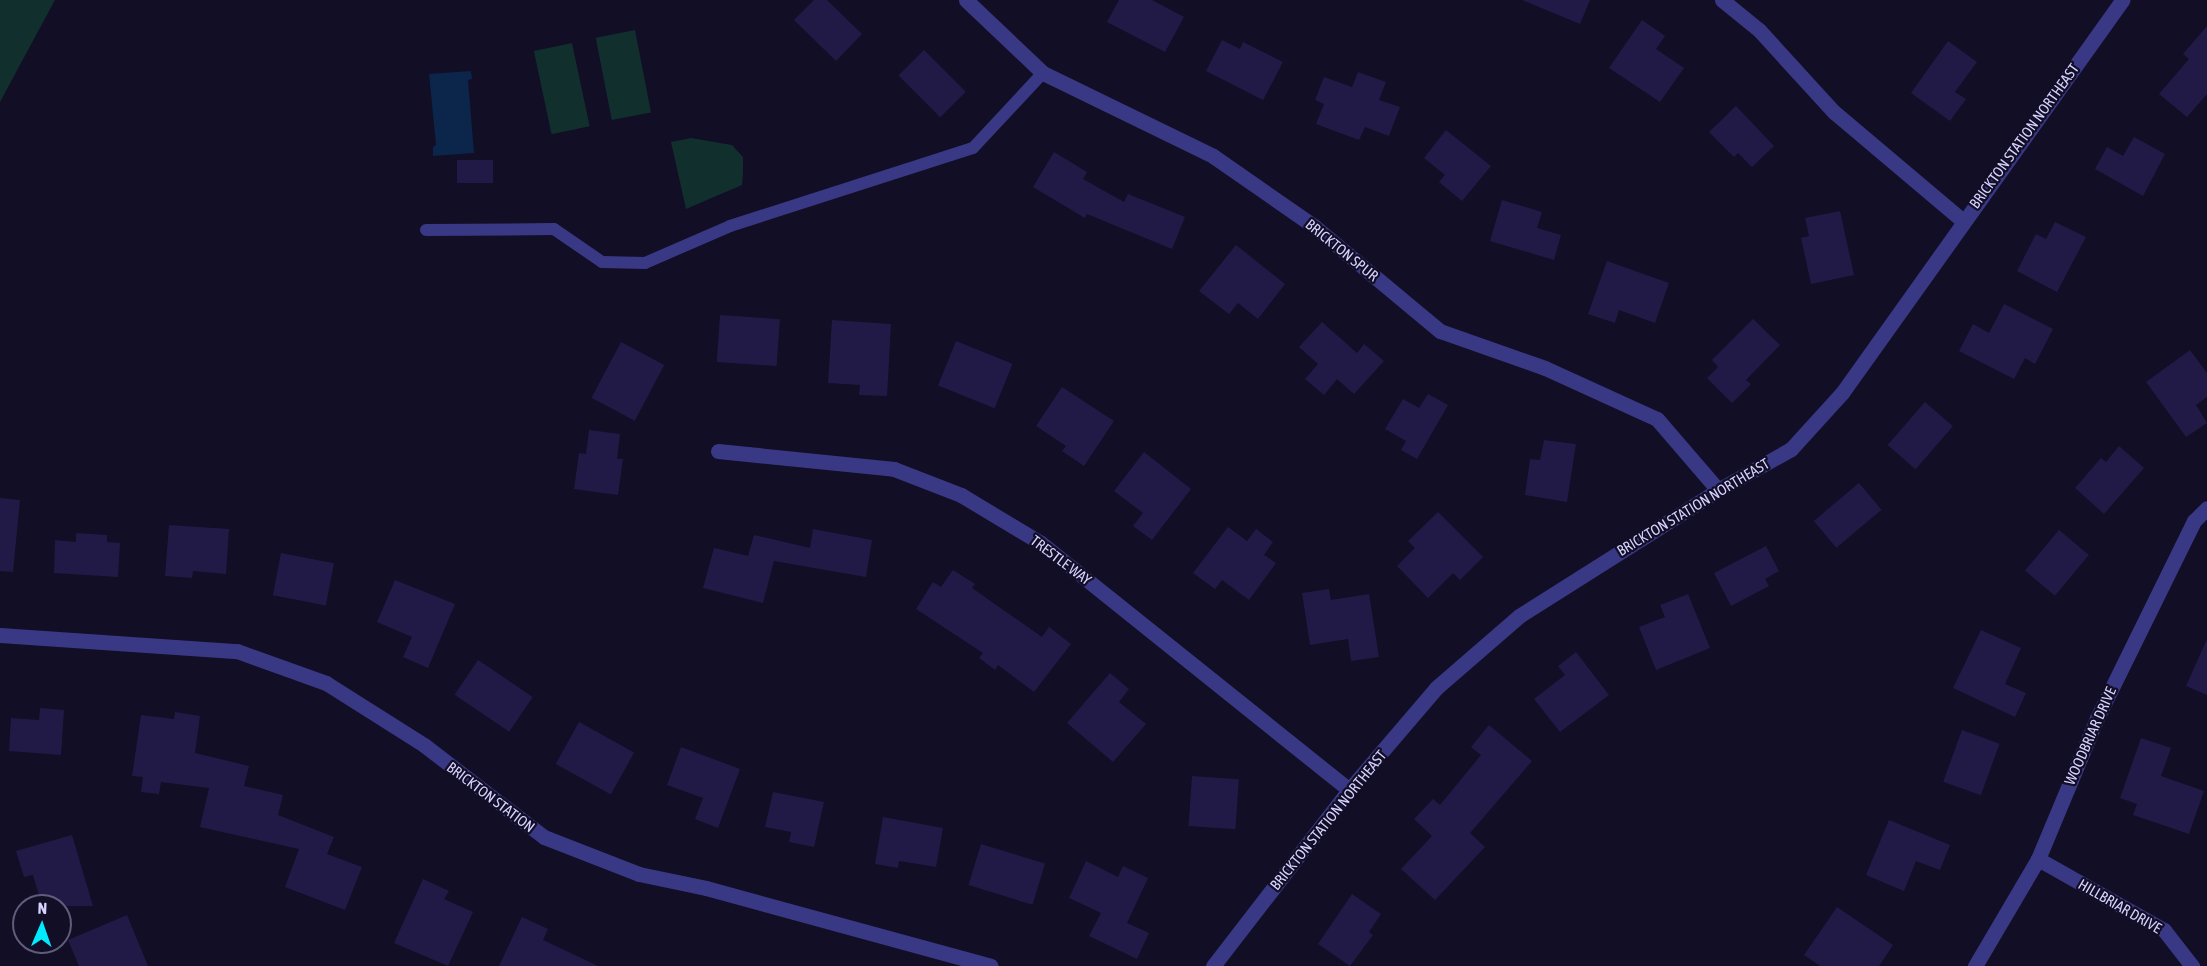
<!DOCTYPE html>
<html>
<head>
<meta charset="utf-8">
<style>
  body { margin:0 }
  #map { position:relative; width:2207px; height:966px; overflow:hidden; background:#110e25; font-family:"Asap Condensed",sans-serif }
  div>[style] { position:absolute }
  .green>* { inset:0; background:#112f2d; transform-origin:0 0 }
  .water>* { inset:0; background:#0c254b }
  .building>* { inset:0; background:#221a46; transform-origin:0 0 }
  .service>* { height:12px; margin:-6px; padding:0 6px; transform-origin:6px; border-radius:6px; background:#393885 }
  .minor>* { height:15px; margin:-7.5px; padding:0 7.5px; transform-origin:7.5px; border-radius:7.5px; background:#393885 }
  span { translate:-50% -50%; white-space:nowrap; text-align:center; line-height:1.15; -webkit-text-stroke:4.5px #110e25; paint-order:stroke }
  .street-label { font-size:15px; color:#d6d2ff }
  .north { position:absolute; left:12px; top:894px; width:60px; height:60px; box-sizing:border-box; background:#110e25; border:2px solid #605c7c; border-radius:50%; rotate:2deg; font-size:16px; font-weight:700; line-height:24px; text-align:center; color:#d6d2ff }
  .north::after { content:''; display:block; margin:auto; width:21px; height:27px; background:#00eafd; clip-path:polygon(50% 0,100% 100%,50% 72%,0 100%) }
</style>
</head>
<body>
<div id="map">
  <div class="green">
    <div style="clip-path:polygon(0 0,55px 0,0 102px)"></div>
    <div style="left:635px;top:30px;width:84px;height:40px;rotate:79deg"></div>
    <div style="left:572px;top:43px;width:85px;height:39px;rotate:78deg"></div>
    <div style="clip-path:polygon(691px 138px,732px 145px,743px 157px,743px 173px,742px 185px,686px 209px,671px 142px)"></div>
  </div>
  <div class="water">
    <div style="clip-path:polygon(471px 71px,472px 79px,468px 80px,474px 153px,433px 156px,433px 147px,436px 145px,429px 74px)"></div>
  </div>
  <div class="building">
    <div style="clip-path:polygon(814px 0,827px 0,862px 34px,836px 61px,794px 20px)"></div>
    <div style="clip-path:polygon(1119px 0,1152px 0,1184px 17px,1165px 52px,1107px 22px)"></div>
    <div style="clip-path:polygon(1522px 0,1590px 0,1580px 24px)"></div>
    <div style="clip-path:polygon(1642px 20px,1665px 36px,1656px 49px,1684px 68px,1660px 102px,1609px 68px)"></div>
    <div style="clip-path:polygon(2207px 26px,2207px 94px,2187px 117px,2159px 94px,2189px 59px,2183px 54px)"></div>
    <div style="clip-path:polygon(1222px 40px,1240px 49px,1243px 42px,1283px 62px,1263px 100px,1206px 71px)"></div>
    <div style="clip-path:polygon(1948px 41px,1977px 62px,1955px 92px,1966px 99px,1950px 121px,1911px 93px)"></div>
    <div style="left:924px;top:50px;width:59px;height:36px;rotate:45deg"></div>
    <div style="clip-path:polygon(1358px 72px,1386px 82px,1379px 100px,1400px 107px,1389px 136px,1365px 127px,1359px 140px,1316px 124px,1324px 104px,1315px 100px,1324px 77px,1352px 87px)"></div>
    <div style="clip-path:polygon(1736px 106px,1774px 146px,1752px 167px,1738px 153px,1734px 157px,1709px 132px)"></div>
    <div style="clip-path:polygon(1446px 130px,1491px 166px,1462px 201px,1439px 182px,1445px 175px,1424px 158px)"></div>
    <div style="clip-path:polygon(2134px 137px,2165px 154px,2143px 196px,2095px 169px,2107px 147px,2123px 156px)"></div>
    <div style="clip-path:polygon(1054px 152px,1087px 172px,1083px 179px,1124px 202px,1128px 194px,1185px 217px,1172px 249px,1087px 214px,1085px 218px,1033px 187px)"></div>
    <div style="left:493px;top:160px;width:23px;height:36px;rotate:90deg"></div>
    <div style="clip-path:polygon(1502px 200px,1542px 212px,1537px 228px,1561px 235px,1554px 260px,1490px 241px)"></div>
    <div style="clip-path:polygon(1840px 211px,1854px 275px,1811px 284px,1801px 238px,1809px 236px,1805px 218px)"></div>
    <div style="clip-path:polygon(2055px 222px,2086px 237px,2057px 292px,2017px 271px,2036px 234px,2046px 239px)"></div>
    <div style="clip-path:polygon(1236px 245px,1285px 284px,1258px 319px,1238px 303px,1229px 314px,1199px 291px)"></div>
    <div style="clip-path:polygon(1607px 261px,1669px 283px,1655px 323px,1619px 310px,1615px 323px,1588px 314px)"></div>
    <div style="clip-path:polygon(2004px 304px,2053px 329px,2035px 364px,2025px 358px,2014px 379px,1959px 351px,1973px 324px,1989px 333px)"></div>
    <div style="left:720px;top:315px;width:60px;height:47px;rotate:4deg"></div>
    <div style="clip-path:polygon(1753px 319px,1780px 345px,1746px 380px,1751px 384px,1732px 403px,1707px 378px,1718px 367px,1712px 360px)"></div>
    <div style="clip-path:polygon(832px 320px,891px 324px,887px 396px,859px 395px,860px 385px,828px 383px)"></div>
    <div style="clip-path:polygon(1322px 322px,1357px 353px,1364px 344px,1384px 361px,1354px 394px,1337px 379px,1324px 395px,1305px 379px,1318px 364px,1299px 347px)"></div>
    <div style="left:956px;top:341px;width:61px;height:48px;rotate:22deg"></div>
    <div style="left:621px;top:342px;width:49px;height:63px;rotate:28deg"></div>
    <div style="clip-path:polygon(2190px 350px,2207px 373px,2207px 397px,2196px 405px,2207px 423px,2186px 437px,2146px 382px)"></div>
    <div style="clip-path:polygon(1062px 387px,1114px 421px,1084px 466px,1062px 451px,1066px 446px,1036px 426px)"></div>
    <div style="clip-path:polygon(1428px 394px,1448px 405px,1417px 459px,1401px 450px,1406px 441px,1385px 429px,1403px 399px,1419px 408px)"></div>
    <div style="left:1925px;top:402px;width:37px;height:57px;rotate:41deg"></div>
    <div style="clip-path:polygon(589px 430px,620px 434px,617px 459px,623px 459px,618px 495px,574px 489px,579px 453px,586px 454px)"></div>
    <div style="clip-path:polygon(1544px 440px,1576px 444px,1567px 502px,1525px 495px,1530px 459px,1540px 460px)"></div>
    <div style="clip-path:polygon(2119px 446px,2144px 468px,2104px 514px,2075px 488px,2101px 458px,2106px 462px)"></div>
    <div style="clip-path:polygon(1144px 452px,1191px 489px,1152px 540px,1133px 526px,1143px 513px,1114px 491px)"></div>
    <div style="left:1859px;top:483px;width:35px;height:59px;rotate:50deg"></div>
    <div style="clip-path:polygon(0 498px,20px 500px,13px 572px,0 571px)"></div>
    <div style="clip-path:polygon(1438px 512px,1483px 557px,1460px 580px,1453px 573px,1428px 598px,1397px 566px,1415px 548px,1408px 541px)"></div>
    <div style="clip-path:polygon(169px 525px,229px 529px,226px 574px,193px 571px,192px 578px,165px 576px)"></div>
    <div style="clip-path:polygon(1228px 527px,1247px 541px,1256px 529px,1273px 542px,1264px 555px,1276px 563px,1249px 600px,1222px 580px,1215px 589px,1193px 573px)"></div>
    <div style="clip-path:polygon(813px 529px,872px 540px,866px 577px,774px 561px,763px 603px,703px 588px,714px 548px,748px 556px,754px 535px,810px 548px)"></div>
    <div style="left:2059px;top:530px;width:39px;height:53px;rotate:40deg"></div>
    <div style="clip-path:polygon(76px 533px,107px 535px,107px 542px,120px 543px,118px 577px,54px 573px,55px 540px,76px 542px)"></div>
    <div style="clip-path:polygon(1766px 546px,1779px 571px,1765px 579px,1769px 586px,1731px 606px,1714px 573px)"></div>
    <div style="left:281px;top:553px;width:54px;height:43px;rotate:11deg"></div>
    <div style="clip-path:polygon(953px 570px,975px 584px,972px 588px,1042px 637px,1049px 627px,1071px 644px,1034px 692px,998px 665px,995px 670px,979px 658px,983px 653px,916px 609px,933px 582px,941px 587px)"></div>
    <div style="clip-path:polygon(395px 580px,455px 604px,428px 668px,403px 657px,412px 637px,377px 622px)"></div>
    <div style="clip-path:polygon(1329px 589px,1331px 600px,1369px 594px,1379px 657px,1351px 661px,1348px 639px,1310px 645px,1302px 593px)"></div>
    <div style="clip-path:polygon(1688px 594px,1710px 648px,1656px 670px,1639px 627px,1665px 617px,1660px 605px)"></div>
    <div style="clip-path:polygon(1981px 630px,2021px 648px,2005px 684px,2026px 693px,2015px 717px,1953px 688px)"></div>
    <div style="clip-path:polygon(2207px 639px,2207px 695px,2186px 686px)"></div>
    <div style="clip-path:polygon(1576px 652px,1609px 695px,1560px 732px,1534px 699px,1565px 675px,1558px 666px)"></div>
    <div style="left:478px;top:660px;width:66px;height:42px;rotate:34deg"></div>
    <div style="clip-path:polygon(1110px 673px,1129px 689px,1119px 702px,1146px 724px,1113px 762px,1067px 723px)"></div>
    <div style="clip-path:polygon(40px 708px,64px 710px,61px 755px,9px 751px,11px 718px,39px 720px)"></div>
    <div style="clip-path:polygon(175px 712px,200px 716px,195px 753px,249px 766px,244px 786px,283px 795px,278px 815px,334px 837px,327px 854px,362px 867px,345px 910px,285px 887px,299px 849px,200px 827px,209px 788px,161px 782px,159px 794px,141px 792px,143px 777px,132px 776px,141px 715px,174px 719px)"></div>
    <div style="left:579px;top:722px;width:63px;height:48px;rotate:29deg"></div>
    <div style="clip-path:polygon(1489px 725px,1532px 761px,1470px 833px,1485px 847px,1435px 900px,1401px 869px,1432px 836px,1414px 819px,1433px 799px,1440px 805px,1481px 755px,1471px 747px)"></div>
    <div style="left:1962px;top:730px;width:40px;height:55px;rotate:20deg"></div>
    <div style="clip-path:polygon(2141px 738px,2171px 748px,2161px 776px,2204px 791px,2189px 834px,2133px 815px,2137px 804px,2120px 798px)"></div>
    <div style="clip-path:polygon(681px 747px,740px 769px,718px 828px,695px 819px,703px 798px,667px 785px)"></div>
    <div style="left:1192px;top:776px;width:47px;height:50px;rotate:4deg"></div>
    <div style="clip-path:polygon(773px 792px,824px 802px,814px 847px,789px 842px,791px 832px,765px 827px)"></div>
    <div style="clip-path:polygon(883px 817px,943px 828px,936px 867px,899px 861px,898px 868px,875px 864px)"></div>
    <div style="clip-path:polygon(1889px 820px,1950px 845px,1940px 870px,1916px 861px,1904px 891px,1866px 875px)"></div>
    <div style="clip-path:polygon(72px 835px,93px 906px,42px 906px,33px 875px,24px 877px,16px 851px)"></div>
    <div style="left:981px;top:844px;width:67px;height:43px;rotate:17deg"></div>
    <div style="clip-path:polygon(1086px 861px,1118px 877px,1123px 866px,1148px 878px,1127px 923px,1149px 933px,1137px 959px,1089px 936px,1101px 913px,1069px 898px)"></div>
    <div style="clip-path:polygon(423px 879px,449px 891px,444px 899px,473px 912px,448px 966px,394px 943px)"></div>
    <div style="clip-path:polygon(1352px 894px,1381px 914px,1369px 932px,1373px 935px,1350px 966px,1318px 944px)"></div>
    <div style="clip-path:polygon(1837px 907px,1893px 945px,1879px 966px,1820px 966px,1804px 955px)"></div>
    <div style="clip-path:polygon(127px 915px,148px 966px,79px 966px,68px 940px)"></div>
    <div style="clip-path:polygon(522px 917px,548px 929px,543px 940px,598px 966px,499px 966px)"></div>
  </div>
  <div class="service">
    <div style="left:426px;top:230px;width:128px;rotate:-0.4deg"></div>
    <div style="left:554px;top:229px;width:58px;rotate:34.5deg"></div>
    <div style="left:602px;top:262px;width:43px;rotate:1.3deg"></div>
    <div style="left:645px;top:263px;width:93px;rotate:-23.5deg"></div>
    <div style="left:730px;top:226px;width:255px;rotate:-17.8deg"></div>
    <div style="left:973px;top:148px;width:103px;rotate:-47deg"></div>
  </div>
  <div class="minor">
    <div style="left:966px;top:0;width:106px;rotate:43.5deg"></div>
    <div style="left:1043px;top:73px;width:189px;rotate:26deg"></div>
    <div style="left:1213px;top:156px;width:124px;rotate:34.8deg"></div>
    <div style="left:1315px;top:227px;width:163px;rotate:39.8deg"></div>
    <div style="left:1440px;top:331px;width:111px;rotate:19.4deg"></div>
    <div style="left:1545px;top:368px;width:123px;rotate:24.5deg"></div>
    <div style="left:1657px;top:419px;width:94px;rotate:49.3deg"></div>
    <div style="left:1722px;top:0;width:48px;rotate:39deg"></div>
    <div style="left:1759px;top:30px;width:111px;rotate:47.6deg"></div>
    <div style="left:1834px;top:112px;width:169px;rotate:40.2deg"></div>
    <div style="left:718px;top:451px;width:177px;rotate:5.8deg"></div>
    <div style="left:894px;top:469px;width:72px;rotate:21.2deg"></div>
    <div style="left:961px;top:495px;width:93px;rotate:31deg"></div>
    <div style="left:1041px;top:543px;width:395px;rotate:38.7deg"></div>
    <div style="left:0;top:635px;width:238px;rotate:3.9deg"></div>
    <div style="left:237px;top:651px;width:95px;rotate:19.8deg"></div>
    <div style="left:326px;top:683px;width:116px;rotate:32.3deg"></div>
    <div style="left:424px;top:745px;width:151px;rotate:37.5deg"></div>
    <div style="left:544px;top:837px;width:102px;rotate:21.3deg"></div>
    <div style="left:639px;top:874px;width:68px;rotate:11.8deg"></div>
    <div style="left:706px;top:888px;width:295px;rotate:15.3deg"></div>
    <div style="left:2038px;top:859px;width:145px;rotate:29.4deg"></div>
    <div style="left:2164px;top:930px;width:46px;rotate:52.1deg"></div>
    <div style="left:1213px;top:966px;width:222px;rotate:-52.3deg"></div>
    <div style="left:1349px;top:790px;width:134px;rotate:-49.5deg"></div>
    <div style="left:1436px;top:688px;width:110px;rotate:-40.9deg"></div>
    <div style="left:1519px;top:616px;width:236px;rotate:-32.3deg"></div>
    <div style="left:1718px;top:490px;width:84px;rotate:-29.3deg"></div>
    <div style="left:1791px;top:449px;width:76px;rotate:-47.7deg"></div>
    <div style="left:1842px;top:393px;width:483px;rotate:-54.5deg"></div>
    <div style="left:1975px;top:966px;width:124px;rotate:-59.5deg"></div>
    <div style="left:2038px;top:859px;width:153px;rotate:-67.3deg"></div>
    <div style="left:2097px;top:718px;width:220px;rotate:-63.8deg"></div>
    <div style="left:2194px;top:521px;width:18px;rotate:-45deg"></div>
  </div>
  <div class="street-label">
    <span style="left:2024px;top:136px;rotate:-54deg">BRICKTON STATION NORTHEAST</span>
    <span style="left:1342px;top:250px;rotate:39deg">BRICKTON SPUR</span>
    <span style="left:1693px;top:507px;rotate:-31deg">BRICKTON STATION NORTHEAST</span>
    <span style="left:1061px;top:560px;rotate:37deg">TRESTLE WAY</span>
    <span style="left:2090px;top:736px;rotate:-66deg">WOODBRIAR DRIVE</span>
    <span style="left:491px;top:797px;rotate:37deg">BRICKTON STATION</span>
    <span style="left:1328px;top:820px;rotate:-51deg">BRICKTON STATION NORTHEAST</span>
    <span style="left:2120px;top:906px;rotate:30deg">HILLBRIAR DRIVE</span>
  </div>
  <div class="north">N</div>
</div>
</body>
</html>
